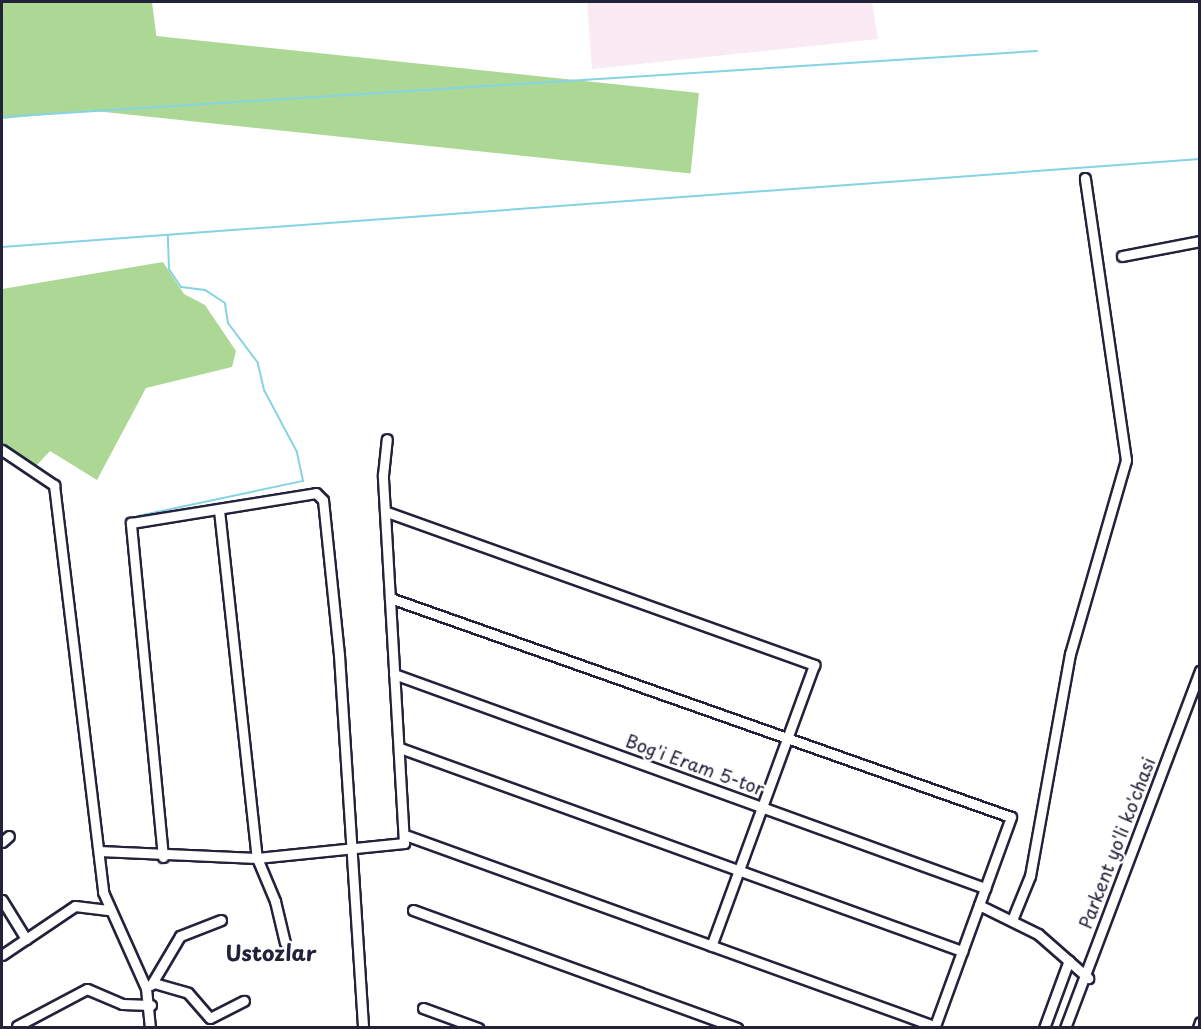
<!DOCTYPE html>
<html>
<head>
<meta charset="utf-8">
<style>
  body { margin:0 }
  #map { position:relative; width:1201px; height:1029px; overflow:hidden; background:#fff; font-family:"Playpen Sans",sans-serif }
  div>[style] { position:absolute }
  .built>* { inset:0; background:#f9eaf3 }
  .green>* { inset:0; background:#acd795; transform-origin:0 0 }
  .stream>* { height:2px; margin:-1px; padding:0 1px; transform-origin:1px; border-radius:1px; background:#85d3e3 }
  .roads { filter:drop-shadow(2px 0 #22223b) drop-shadow(-2px 0 #22223b) drop-shadow(0 2px #22223b) drop-shadow(0 -2px #22223b) }
  .minor>* { height:9px; margin:-4.5px; padding:0 4.5px; transform-origin:4.5px; border-radius:4.5px; background:#fff }
  span { translate:-50% -50%; white-space:nowrap; text-align:center; line-height:1.15; -webkit-text-stroke:5px #fff; paint-order:stroke }
  .street-label { font-size:18px; color:#22223b }
  .quarter-label { font-size:21px; color:#22223b; font-weight:700 }
  .frame { position:absolute; inset:0; border:3px solid #22223b; pointer-events:none }
</style>
</head>
<body>
<div id="map">
  <div class="built">
    <div style="clip-path:polygon(587px 2px,872px 2px,878px 39px,592px 69px)"></div>
  </div>
  <div class="green">
    <div style="clip-path:polygon(2px 2px,152px 2px,165px 103px,2px 119px)"></div>
    <div style="left:699px;top:93px;width:81px;height:699px;rotate:96deg"></div>
    <div style="clip-path:polygon(163px 262px,184px 294px,205px 305px,236px 351px,232px 367px,146px 388px,97px 480px,50px 451px,36px 466px,2px 445px,2px 289px)"></div>
  </div>
  <div class="stream">
    <div style="left:2px;top:117px;width:1037px;rotate:-3.65deg"></div>
    <div style="left:2px;top:247px;width:1201px;rotate:-4.2deg"></div>
    <div style="left:138px;top:516px;width:169px;rotate:-12deg"></div>
    <div style="left:303px;top:481px;width:30px;rotate:-102deg"></div>
    <div style="left:297px;top:452px;width:70px;rotate:-118deg"></div>
    <div style="left:264px;top:390px;width:28px;rotate:-103deg"></div>
    <div style="left:258px;top:363px;width:50px;rotate:-126.9deg"></div>
    <div style="left:228px;top:323px;width:20px;rotate:-99deg"></div>
    <div style="left:225px;top:303px;width:24px;rotate:-147deg"></div>
    <div style="left:205px;top:290px;width:24px;rotate:-173deg"></div>
    <div style="left:181px;top:287px;width:22px;rotate:-124deg"></div>
    <div style="left:169px;top:269px;width:34px;rotate:-92deg"></div>
  </div>
  <div class="roads">
    <div class="minor">
      <div style="left:1122px;top:256px;width:79px;rotate:-10.9deg"></div>
      <div style="left:2px;top:450px;width:63px;rotate:33.9deg"></div>
      <div style="left:54px;top:485px;width:410px;rotate:83.1deg"></div>
      <div style="left:103px;top:892px;width:105px;rotate:65.9deg"></div>
      <div style="left:146px;top:988px;width:40px;rotate:84.3deg"></div>
      <div style="left:219px;top:510px;width:350px;rotate:83.8deg"></div>
      <div style="left:257px;top:858px;width:47px;rotate:67.3deg"></div>
      <div style="left:275px;top:901px;width:43px;rotate:76.6deg"></div>
      <div style="left:387px;top:512px;width:454px;rotate:19.7deg"></div>
      <div style="left:814px;top:665px;width:299px;rotate:110.1deg"></div>
      <div style="left:390px;top:598px;width:658px;rotate:19.43deg"></div>
      <div style="left:1011px;top:817px;width:225px;rotate:110deg"></div>
      <div style="left:394px;top:674px;width:629px;rotate:19.91deg"></div>
      <div style="left:400px;top:748px;width:598px;rotate:19.86deg"></div>
      <div style="left:408px;top:836px;width:559px;rotate:19.86deg"></div>
      <div style="left:2px;top:842px;width:9px;rotate:-41deg"></div>
      <div style="left:99px;top:851px;width:158px;rotate:2.5deg"></div>
      <div style="left:257px;top:858px;width:148px;rotate:-5.8deg"></div>
      <div style="left:404px;top:843px;width:369px;rotate:-93.3deg"></div>
      <div style="left:383px;top:475px;width:36px;rotate:-84deg"></div>
      <div style="left:163px;top:857px;width:336px;rotate:-95.5deg"></div>
      <div style="left:131px;top:523px;width:187px;rotate:-9.2deg"></div>
      <div style="left:316px;top:493px;width:10px;rotate:45deg"></div>
      <div style="left:323px;top:500px;width:156px;rotate:84.1deg"></div>
      <div style="left:339px;top:655px;width:374px;rotate:86.3deg"></div>
      <div style="left:2px;top:900px;width:46px;rotate:58.4deg"></div>
      <div style="left:26px;top:939px;width:59px;rotate:-34deg"></div>
      <div style="left:75px;top:906px;width:33px;rotate:7deg"></div>
      <div style="left:979px;top:905px;width:66px;rotate:26.2deg"></div>
      <div style="left:1038px;top:934px;width:67px;rotate:41.3deg"></div>
      <div style="left:413px;top:910px;width:345px;rotate:20deg"></div>
      <div style="left:1012px;top:920px;width:48px;rotate:-67.8deg"></div>
      <div style="left:1030px;top:876px;width:226px;rotate:-79.8deg"></div>
      <div style="left:1070px;top:654px;width:202px;rotate:-73.9deg"></div>
      <div style="left:1126px;top:460px;width:285px;rotate:-98.3deg"></div>
      <div style="left:2px;top:955px;width:29px;rotate:-34deg"></div>
      <div style="left:154px;top:983px;width:35px;rotate:16deg"></div>
      <div style="left:188px;top:993px;width:33px;rotate:49deg"></div>
      <div style="left:210px;top:1018px;width:38px;rotate:-27deg"></div>
      <div style="left:151px;top:985px;width:57px;rotate:-59.4deg"></div>
      <div style="left:180px;top:936px;width:44px;rotate:-21.3deg"></div>
      <div style="left:423px;top:1008px;width:59px;rotate:20deg"></div>
      <div style="left:17px;top:1026px;width:79px;rotate:-27.9deg"></div>
      <div style="left:87px;top:989px;width:38px;rotate:23deg"></div>
      <div style="left:122px;top:1004px;width:29px;rotate:2deg"></div>
      <div style="left:1044px;top:1028px;width:72px;rotate:-69.8deg"></div>
      <div style="left:1065px;top:1028px;width:382px;rotate:-69.3deg"></div>
      <div style="left:1198px;top:1028px;width:6px;rotate:-72deg"></div>
    </div>
  </div>
  <div class="street-label">
    <span style="left:695px;top:765px;rotate:20deg">Bog'i Eram 5-tor</span>
    <span style="left:1117px;top:843px;rotate:-69deg">Parkent yo'li ko'chasi</span>
  </div>
  <div class="quarter-label">
    <span style="left:271px;top:952px">Ustozlar</span>
  </div>
  <div class="frame"></div>
</div>
</body>
</html>
